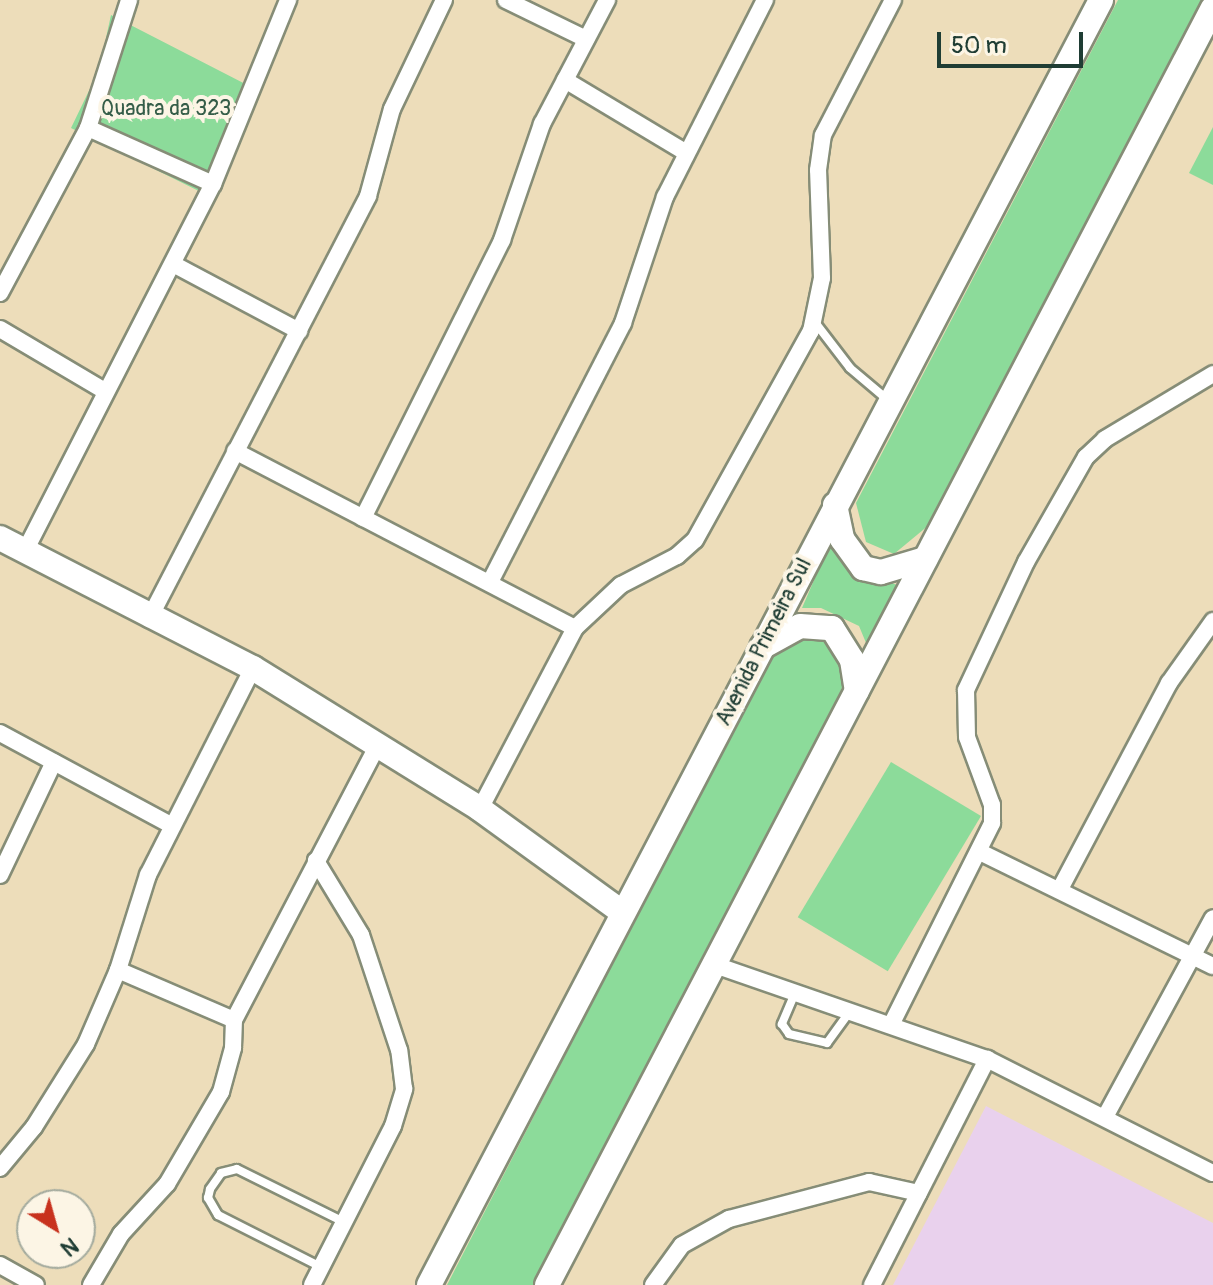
<!DOCTYPE html>
<html>
<head>
<meta charset="utf-8">
<style>
  body { margin:0 }
  #map { position:relative; width:1213px; height:1285px; overflow:hidden; background:#edddba; font-family:Pangolin,sans-serif }
  div>[style] { position:absolute }
  .built>* { inset:0; background:#e9d1ed }
  .green>* { inset:0; background:#8cdb9a; transform-origin:0 0 }
  .roads { filter:drop-shadow(2px 0 #868d77) drop-shadow(-2px 0 #868d77) drop-shadow(0 2px #868d77) drop-shadow(0 -2px #868d77) }
  .lane>* { height:8px; margin:-4px; padding:0 4px; transform-origin:4px; border-radius:4px; background:#fff }
  .street>* { height:16px; margin:-8px; padding:0 8px; transform-origin:8px; border-radius:8px; background:#fff }
  .secondary>* { height:24px; margin:-12px; padding:0 12px; transform-origin:12px; border-radius:12px; background:#fff }
  span { translate:-50% -50%; white-space:nowrap; text-align:center; line-height:1.15; -webkit-text-stroke:8px #fcf5e5; paint-order:stroke }
  .park-label { font-size:22px; color:#355d48 }
  .street-label { font-size:22px; color:#1f3d34 }
  .north { position:absolute; left:16px; top:1189px; width:80px; height:80px; box-sizing:border-box; background:#fcf5e5; border:2px solid #a4ab9e; border-radius:50%; rotate:143deg; font-size:22px; font-weight:700; line-height:32px; text-align:center; color:#1f3d34 }
  .north::after { content:''; display:block; margin:auto; width:28px; height:36px; background:#c8321e; clip-path:polygon(50% 0,100% 100%,50% 72%,0 100%) }
  .scale { position:absolute; left:937px; top:32px; width:146px; height:36px; box-sizing:border-box; border:4px solid #1f3d34; border-top:0; padding-left:10px; font-size:24px; line-height:28px; white-space:nowrap; color:#1f3d34; -webkit-text-stroke:6px #fcf5e5; paint-order:stroke }
</style>
</head>
<body>
<div id="map">
  <div class="built">
    <div style="clip-path:polygon(986px 1106px,1213px 1223px,1213px 1285px,893px 1285px)"></div>
  </div>
  <div class="green">
    <div style="clip-path:polygon(1118px 0,1209px 0,935px 520px,894px 554px,866px 542px,856px 503px)"></div>
    <div style="clip-path:polygon(111px 15px,257px 90px,235px 154px,211px 197px,71px 128px,99px 70px)"></div>
    <div style="clip-path:polygon(1213px 127px,1213px 185px,1189px 173px)"></div>
    <div style="clip-path:polygon(833px 536px,844px 565px,905px 588px,869px 650px,859px 626px,821px 608px,802px 608px)"></div>
    <div style="clip-path:polygon(809px 634px,838px 646px,847px 674px,824px 736px,538px 1285px,447px 1285px,770px 657px)"></div>
    <div style="left:891px;top:762px;width:105px;height:181px;rotate:31deg"></div>
  </div>
  <div class="roads">
    <div class="lane">
      <div style="left:814px;top:321px;width:59px;rotate:52.5deg"></div>
      <div style="left:850px;top:368px;width:51px;rotate:40.2deg"></div>
      <div style="left:795px;top:993px;width:34px;rotate:113deg"></div>
      <div style="left:782px;top:1024px;width:12px;rotate:55deg"></div>
      <div style="left:789px;top:1034px;width:39px;rotate:13deg"></div>
      <div style="left:827px;top:1043px;width:39px;rotate:-54deg"></div>
      <div style="left:321px;top:1267px;width:115px;rotate:-153.2deg"></div>
      <div style="left:218px;top:1215px;width:20px;rotate:-120deg"></div>
      <div style="left:208px;top:1198px;width:9px;rotate:-77deg"></div>
      <div style="left:210px;top:1189px;width:19px;rotate:-55deg"></div>
      <div style="left:221px;top:1173px;width:16px;rotate:-14deg"></div>
      <div style="left:237px;top:1169px;width:119px;rotate:26.4deg"></div>
    </div>
    <div class="street">
      <div style="left:506px;top:0;width:89px;rotate:26deg"></div>
      <div style="left:565px;top:80px;width:140px;rotate:31deg"></div>
      <div style="left:88px;top:128px;width:137px;rotate:24.1deg"></div>
      <div style="left:173px;top:264px;width:143px;rotate:28deg"></div>
      <div style="left:0;top:293px;width:187px;rotate:-61.9deg"></div>
      <div style="left:88px;top:128px;width:134px;rotate:-72.2deg"></div>
      <div style="left:0;top:329px;width:122px;rotate:30.6deg"></div>
      <div style="left:235px;top:451px;width:383px;rotate:27.5deg"></div>
      <div style="left:363px;top:518px;width:311px;rotate:-63.4deg"></div>
      <div style="left:502px;top:240px;width:123px;rotate:-71deg"></div>
      <div style="left:542px;top:124px;width:140px;rotate:-62.3deg"></div>
      <div style="left:24px;top:553px;width:415px;rotate:-62.9deg"></div>
      <div style="left:213px;top:184px;width:199px;rotate:-67.8deg"></div>
      <div style="left:490px;top:582px;width:291px;rotate:-62.8deg"></div>
      <div style="left:623px;top:323px;width:133px;rotate:-71.6deg"></div>
      <div style="left:665px;top:197px;width:221px;rotate:-63.1deg"></div>
      <div style="left:149px;top:619px;width:476px;rotate:-62.6deg"></div>
      <div style="left:368px;top:196px;width:90px;rotate:-74.6deg"></div>
      <div style="left:392px;top:109px;width:121px;rotate:-64.5deg"></div>
      <div style="left:0;top:733px;width:194px;rotate:28.3deg"></div>
      <div style="left:480px;top:809px;width:204px;rotate:-62.3deg"></div>
      <div style="left:575px;top:628px;width:63px;rotate:-43.1deg"></div>
      <div style="left:621px;top:585px;width:63px;rotate:-27.4deg"></div>
      <div style="left:677px;top:556px;width:24px;rotate:-42deg"></div>
      <div style="left:695px;top:540px;width:239px;rotate:-61deg"></div>
      <div style="left:811px;top:331px;width:54px;rotate:-78.3deg"></div>
      <div style="left:822px;top:278px;width:108px;rotate:-92.1deg"></div>
      <div style="left:818px;top:170px;width:35px;rotate:-82deg"></div>
      <div style="left:823px;top:135px;width:152px;rotate:-62.6deg"></div>
      <div style="left:980px;top:852px;width:259px;rotate:26.1deg"></div>
      <div style="left:0;top:875px;width:125px;rotate:-64.5deg"></div>
      <div style="left:1060px;top:889px;width:233px;rotate:-62.1deg"></div>
      <div style="left:1169px;top:683px;width:76px;rotate:-54.6deg"></div>
      <div style="left:715px;top:965px;width:288px;rotate:19.1deg"></div>
      <div style="left:987px;top:1059px;width:253px;rotate:26.8deg"></div>
      <div style="left:118px;top:970px;width:126px;rotate:23.3deg"></div>
      <div style="left:892px;top:1023px;width:224px;rotate:-63.4deg"></div>
      <div style="left:992px;top:823px;width:18px;rotate:-90deg"></div>
      <div style="left:992px;top:805px;width:72px;rotate:-110.2deg"></div>
      <div style="left:967px;top:737px;width:47px;rotate:-91.2deg"></div>
      <div style="left:966px;top:690px;width:141px;rotate:-64.9deg"></div>
      <div style="left:1026px;top:562px;width:121px;rotate:-60.3deg"></div>
      <div style="left:1086px;top:457px;width:26px;rotate:-43deg"></div>
      <div style="left:1105px;top:439px;width:126px;rotate:-31deg"></div>
      <div style="left:1105px;top:1117px;width:226px;rotate:-61.5deg"></div>
      <div style="left:0;top:1168px;width:53px;rotate:-50.3deg"></div>
      <div style="left:34px;top:1127px;width:98px;rotate:-57.9deg"></div>
      <div style="left:86px;top:1044px;width:81px;rotate:-66.6deg"></div>
      <div style="left:118px;top:970px;width:100px;rotate:-72.5deg"></div>
      <div style="left:148px;top:875px;width:232px;rotate:-63.1deg"></div>
      <div style="left:0;top:1265px;width:41px;rotate:29.1deg"></div>
      <div style="left:91px;top:1285px;width:59px;rotate:-59.5deg"></div>
      <div style="left:121px;top:1234px;width:68px;rotate:-47.4deg"></div>
      <div style="left:167px;top:1184px;width:107px;rotate:-59.6deg"></div>
      <div style="left:221px;top:1092px;width:46px;rotate:-74.7deg"></div>
      <div style="left:233px;top:1048px;width:28px;rotate:-88deg"></div>
      <div style="left:234px;top:1020px;width:311px;rotate:-62.4deg"></div>
      <div style="left:312px;top:1285px;width:178px;rotate:-63deg"></div>
      <div style="left:393px;top:1126px;width:39px;rotate:-73deg"></div>
      <div style="left:404px;top:1089px;width:39px;rotate:-97deg"></div>
      <div style="left:399px;top:1050px;width:121px;rotate:-108.3deg"></div>
      <div style="left:361px;top:935px;width:87px;rotate:-121.3deg"></div>
      <div style="left:653px;top:1285px;width:49px;rotate:-54.1deg"></div>
      <div style="left:682px;top:1245px;width:54px;rotate:-29deg"></div>
      <div style="left:729px;top:1219px;width:145px;rotate:-14.8deg"></div>
      <div style="left:869px;top:1182px;width:51px;rotate:12.4deg"></div>
      <div style="left:872px;top:1285px;width:254px;rotate:-63deg"></div>
    </div>
    <div class="secondary">
      <div style="left:835px;top:505px;width:35px;rotate:78deg"></div>
      <div style="left:842px;top:539px;width:36px;rotate:54deg"></div>
      <div style="left:863px;top:568px;width:18px;rotate:13deg"></div>
      <div style="left:881px;top:572px;width:46px;rotate:-16.5deg"></div>
      <div style="left:0;top:538px;width:284px;rotate:27.2deg"></div>
      <div style="left:253px;top:668px;width:267px;rotate:31.8deg"></div>
      <div style="left:480px;top:809px;width:175px;rotate:36deg"></div>
      <div style="left:762px;top:647px;width:43px;rotate:-28.9deg"></div>
      <div style="left:800px;top:626px;width:32px;rotate:4deg"></div>
      <div style="left:832px;top:628px;width:38px;rotate:58deg"></div>
      <div style="left:852px;top:660px;width:31px;rotate:81deg"></div>
      <div style="left:429px;top:1285px;width:1450px;rotate:-62.39deg"></div>
      <div style="left:547px;top:1285px;width:1440px;rotate:-62.46deg"></div>
    </div>
  </div>
  <div class="park-label">
    <span style="left:166px;top:109px">Quadra da 323</span>
  </div>
  <div class="street-label">
    <span style="left:764px;top:642px;rotate:-63deg">Avenida Primeira Sul</span>
  </div>
  <div class="north">N</div>
  <div class="scale">50 m</div>
</div>
</body>
</html>
